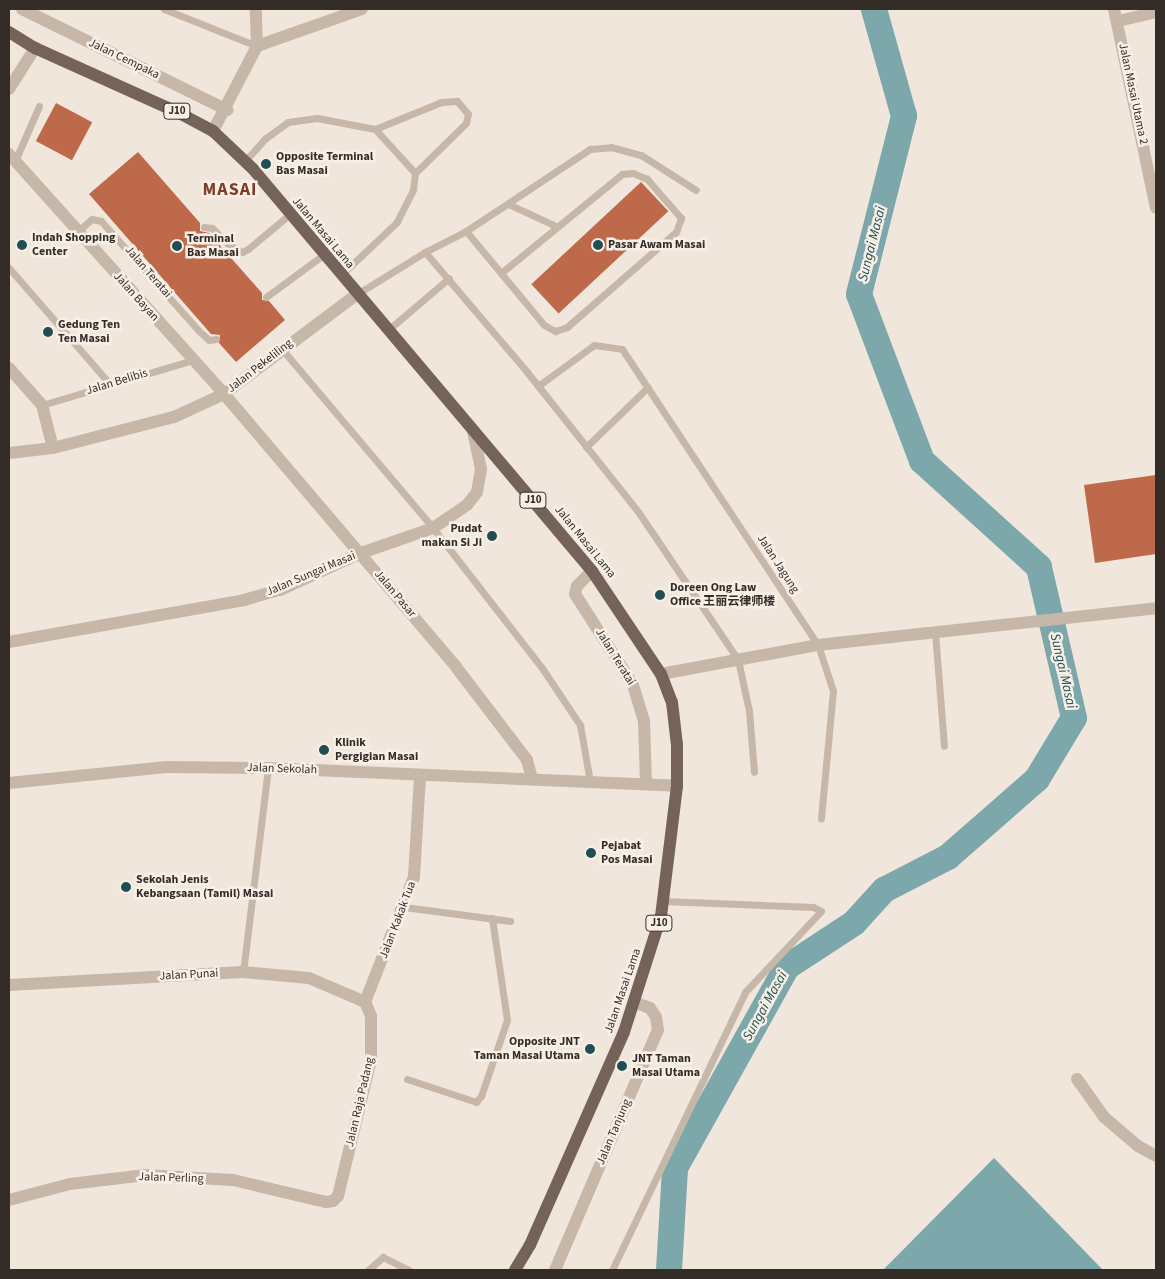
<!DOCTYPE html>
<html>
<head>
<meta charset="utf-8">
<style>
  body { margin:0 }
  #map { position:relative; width:1165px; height:1279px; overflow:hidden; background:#f0e6db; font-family:"Source Sans 3","Noto Sans SC",sans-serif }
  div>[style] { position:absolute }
  .water>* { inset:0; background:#7ca8ab }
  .river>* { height:26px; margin:-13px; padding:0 13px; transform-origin:13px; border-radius:13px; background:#7ca8ab }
  .building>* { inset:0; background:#be694a; transform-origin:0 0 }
  .lane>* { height:7px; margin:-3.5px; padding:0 3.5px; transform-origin:3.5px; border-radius:3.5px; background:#c7b7a8 }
  .street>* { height:12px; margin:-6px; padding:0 6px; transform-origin:6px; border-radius:6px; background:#c7b7a8 }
  .primary>* { height:12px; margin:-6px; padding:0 6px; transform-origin:6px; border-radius:6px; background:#756359 }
  .dots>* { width:14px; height:14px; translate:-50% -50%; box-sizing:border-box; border:2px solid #f8f0e7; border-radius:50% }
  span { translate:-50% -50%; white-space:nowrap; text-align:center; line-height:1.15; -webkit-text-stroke:5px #f8f0e7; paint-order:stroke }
  .shield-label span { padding:1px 4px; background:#f8f0e7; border:1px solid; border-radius:4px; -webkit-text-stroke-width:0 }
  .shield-label { font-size:11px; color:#342c27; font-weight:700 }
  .street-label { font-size:12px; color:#342c27 }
  .poi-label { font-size:12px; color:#342c27; font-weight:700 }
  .left { translate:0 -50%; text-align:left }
  .right { translate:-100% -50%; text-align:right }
  .water-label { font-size:14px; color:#204f53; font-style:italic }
  .district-label { font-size:18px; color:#7e3d26; font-weight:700; letter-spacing:1px }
  .frame { position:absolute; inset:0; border:10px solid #342c27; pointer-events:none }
</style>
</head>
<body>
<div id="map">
  <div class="water">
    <div style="clip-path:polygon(994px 1158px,1103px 1270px,883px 1270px)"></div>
  </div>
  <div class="river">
    <div style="left:669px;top:1270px;width:102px;rotate:-86.6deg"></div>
    <div style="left:675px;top:1168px;width:230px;rotate:-60.9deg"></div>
    <div style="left:787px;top:967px;width:80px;rotate:-33.3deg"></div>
    <div style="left:854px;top:923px;width:45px;rotate:-47.7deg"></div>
    <div style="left:884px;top:890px;width:72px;rotate:-27.3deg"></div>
    <div style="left:948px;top:857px;width:118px;rotate:-41.2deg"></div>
    <div style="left:1037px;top:779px;width:71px;rotate:-58.8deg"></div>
    <div style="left:1074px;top:718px;width:155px;rotate:-103.1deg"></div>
    <div style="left:1039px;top:567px;width:158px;rotate:-137.8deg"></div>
    <div style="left:922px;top:461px;width:178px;rotate:-110.7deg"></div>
    <div style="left:859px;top:294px;width:184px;rotate:-75.8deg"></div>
    <div style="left:904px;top:116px;width:111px;rotate:-105.7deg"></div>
  </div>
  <div class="building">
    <div style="left:56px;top:103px;width:41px;height:43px;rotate:28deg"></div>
    <div style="clip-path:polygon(138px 152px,200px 223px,200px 231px,209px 233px,262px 293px,262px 300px,269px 301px,285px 320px,236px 362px,219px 343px,220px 335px,211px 334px,89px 194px)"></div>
    <div style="left:641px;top:182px;width:40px;height:150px;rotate:47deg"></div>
    <div style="clip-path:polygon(1156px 475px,1156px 554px,1095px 563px,1084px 485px)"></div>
  </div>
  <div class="lane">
    <div style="left:164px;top:9px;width:100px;rotate:21.7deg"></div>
    <div style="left:375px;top:129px;width:71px;rotate:-22.2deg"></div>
    <div style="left:441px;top:102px;width:16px;rotate:-4deg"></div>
    <div style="left:457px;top:101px;width:17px;rotate:50deg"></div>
    <div style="left:468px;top:114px;width:9px;rotate:103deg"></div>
    <div style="left:466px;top:123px;width:71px;rotate:135.6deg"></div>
    <div style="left:15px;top:161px;width:60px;rotate:-66.4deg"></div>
    <div style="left:245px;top:161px;width:31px;rotate:-48deg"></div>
    <div style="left:266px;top:138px;width:27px;rotate:-36deg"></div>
    <div style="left:288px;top:122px;width:29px;rotate:-8deg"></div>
    <div style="left:317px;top:118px;width:59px;rotate:10.7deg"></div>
    <div style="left:375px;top:129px;width:59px;rotate:47.7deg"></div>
    <div style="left:415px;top:173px;width:17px;rotate:97deg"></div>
    <div style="left:413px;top:190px;width:36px;rotate:117deg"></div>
    <div style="left:397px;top:222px;width:77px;rotate:136.6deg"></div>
    <div style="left:508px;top:204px;width:53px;rotate:24.6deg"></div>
    <div style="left:204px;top:227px;width:8px;rotate:7deg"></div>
    <div style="left:212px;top:228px;width:23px;rotate:45deg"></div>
    <div style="left:228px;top:244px;width:16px;rotate:30deg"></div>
    <div style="left:242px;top:252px;width:7px;rotate:-27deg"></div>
    <div style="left:248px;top:249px;width:55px;rotate:-39.8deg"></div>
    <div style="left:78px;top:231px;width:18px;rotate:-41deg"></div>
    <div style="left:92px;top:219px;width:9px;rotate:13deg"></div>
    <div style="left:101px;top:221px;width:147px;rotate:48.3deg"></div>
    <div style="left:199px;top:331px;width:13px;rotate:42deg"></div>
    <div style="left:209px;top:340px;width:7px;rotate:-8deg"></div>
    <div style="left:466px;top:231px;width:122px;rotate:50.3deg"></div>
    <div style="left:544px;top:325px;width:13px;rotate:29deg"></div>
    <div style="left:555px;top:331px;width:13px;rotate:-18deg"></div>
    <div style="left:567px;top:327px;width:145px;rotate:-41.1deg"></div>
    <div style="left:676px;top:232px;width:15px;rotate:-70deg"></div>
    <div style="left:681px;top:218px;width:52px;rotate:-131.1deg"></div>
    <div style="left:647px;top:179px;width:15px;rotate:-157deg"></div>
    <div style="left:633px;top:173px;width:11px;rotate:175deg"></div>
    <div style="left:622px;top:174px;width:156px;rotate:140.7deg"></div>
    <div style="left:425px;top:252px;width:157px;rotate:49.6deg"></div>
    <div style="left:527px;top:372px;width:180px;rotate:51.5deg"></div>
    <div style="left:639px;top:513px;width:177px;rotate:56deg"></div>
    <div style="left:738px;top:660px;width:52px;rotate:77.8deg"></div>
    <div style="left:749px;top:711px;width:61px;rotate:85.3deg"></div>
    <div style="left:9px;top:268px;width:154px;rotate:49deg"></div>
    <div style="left:357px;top:294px;width:80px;rotate:-31.7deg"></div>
    <div style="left:425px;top:252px;width:46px;rotate:-27.1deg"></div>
    <div style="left:466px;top:231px;width:149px;rotate:-33.5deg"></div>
    <div style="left:590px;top:149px;width:21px;rotate:-5deg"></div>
    <div style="left:611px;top:147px;width:31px;rotate:15deg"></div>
    <div style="left:641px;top:155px;width:65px;rotate:32.5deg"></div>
    <div style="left:266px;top:297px;width:71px;rotate:-36.4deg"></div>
    <div style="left:388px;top:330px;width:80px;rotate:-40.4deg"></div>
    <div style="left:281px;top:348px;width:236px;rotate:49.8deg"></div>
    <div style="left:433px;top:528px;width:177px;rotate:52.1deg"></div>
    <div style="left:542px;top:668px;width:69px;rotate:56.3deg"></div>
    <div style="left:580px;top:725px;width:58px;rotate:80deg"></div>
    <div style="left:538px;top:386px;width:69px;rotate:-36.2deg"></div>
    <div style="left:594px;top:345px;width:28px;rotate:8deg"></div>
    <div style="left:622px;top:349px;width:355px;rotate:56.5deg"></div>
    <div style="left:818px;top:645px;width:48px;rotate:71.9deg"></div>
    <div style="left:833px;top:691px;width:128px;rotate:95.4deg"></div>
    <div style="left:42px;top:405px;width:158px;rotate:-16.6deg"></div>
    <div style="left:586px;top:447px;width:86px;rotate:-44.1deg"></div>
    <div style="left:935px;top:632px;width:114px;rotate:85.5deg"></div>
    <div style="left:404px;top:907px;width:107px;rotate:7.5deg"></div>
    <div style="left:243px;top:972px;width:206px;rotate:-83deg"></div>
    <div style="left:407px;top:1079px;width:73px;rotate:18.4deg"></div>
    <div style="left:476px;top:1102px;width:8px;rotate:-50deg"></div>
    <div style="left:481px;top:1096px;width:80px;rotate:-71.1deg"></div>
    <div style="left:507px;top:1020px;width:103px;rotate:-98.4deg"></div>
    <div style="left:368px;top:1270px;width:20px;rotate:-41deg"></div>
    <div style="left:383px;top:1257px;width:29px;rotate:27deg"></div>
    <div style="left:612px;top:1270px;width:308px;rotate:-64.4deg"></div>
    <div style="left:745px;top:992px;width:111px;rotate:-46.8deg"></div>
    <div style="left:821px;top:911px;width:9px;rotate:-153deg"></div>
    <div style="left:813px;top:907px;width:150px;rotate:-177.7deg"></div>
  </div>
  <div class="street">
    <div style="left:22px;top:9px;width:229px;rotate:26.2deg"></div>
    <div style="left:1114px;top:9px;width:203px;rotate:78.1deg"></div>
    <div style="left:1118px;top:21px;width:39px;rotate:-13deg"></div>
    <div style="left:257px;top:46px;width:111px;rotate:-19.4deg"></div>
    <div style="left:9px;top:89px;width:49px;rotate:-57.6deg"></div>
    <div style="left:213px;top:131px;width:96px;rotate:-62.6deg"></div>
    <div style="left:257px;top:46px;width:37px;rotate:-92deg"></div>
    <div style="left:9px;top:154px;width:322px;rotate:48.1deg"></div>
    <div style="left:224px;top:394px;width:358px;rotate:49.6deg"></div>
    <div style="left:456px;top:667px;width:117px;rotate:52.6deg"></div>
    <div style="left:527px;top:760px;width:20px;rotate:75deg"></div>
    <div style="left:9px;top:368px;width:50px;rotate:48.3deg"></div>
    <div style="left:42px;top:405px;width:44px;rotate:75.7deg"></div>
    <div style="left:9px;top:453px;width:44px;rotate:-6.5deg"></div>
    <div style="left:53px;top:448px;width:125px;rotate:-14.4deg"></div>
    <div style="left:174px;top:417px;width:55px;rotate:-24.7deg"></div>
    <div style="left:224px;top:394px;width:166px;rotate:-36.9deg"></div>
    <div style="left:592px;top:571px;width:21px;rotate:135deg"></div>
    <div style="left:577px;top:586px;width:8px;rotate:104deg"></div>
    <div style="left:575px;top:594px;width:108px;rotate:57.5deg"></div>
    <div style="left:633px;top:685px;width:38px;rotate:73deg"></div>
    <div style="left:644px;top:721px;width:63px;rotate:88.2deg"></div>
    <div style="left:9px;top:642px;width:239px;rotate:-10.1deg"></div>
    <div style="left:244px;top:600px;width:37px;rotate:-16deg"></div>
    <div style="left:280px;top:590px;width:89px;rotate:-24.6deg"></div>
    <div style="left:361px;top:553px;width:76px;rotate:-19.1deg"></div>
    <div style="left:433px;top:528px;width:41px;rotate:-34.1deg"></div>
    <div style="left:467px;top:505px;width:16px;rotate:-52deg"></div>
    <div style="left:477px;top:492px;width:23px;rotate:-80deg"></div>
    <div style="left:481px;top:469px;width:40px;rotate:-102deg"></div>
    <div style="left:661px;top:674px;width:160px;rotate:-10.5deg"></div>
    <div style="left:818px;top:645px;width:340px;rotate:-6.2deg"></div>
    <div style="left:9px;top:783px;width:158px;rotate:-5.8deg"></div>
    <div style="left:166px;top:767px;width:102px;rotate:0.6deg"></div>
    <div style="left:268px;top:768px;width:409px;rotate:2.5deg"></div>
    <div style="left:9px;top:985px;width:234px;rotate:-3.2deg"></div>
    <div style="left:243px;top:972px;width:66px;rotate:5.2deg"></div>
    <div style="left:309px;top:978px;width:61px;rotate:23.2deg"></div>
    <div style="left:365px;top:1002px;width:134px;rotate:-68.6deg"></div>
    <div style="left:414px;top:877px;width:102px;rotate:-86.6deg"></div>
    <div style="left:1077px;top:1079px;width:47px;rotate:54.6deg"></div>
    <div style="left:1104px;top:1117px;width:45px;rotate:40.5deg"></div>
    <div style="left:1138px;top:1146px;width:21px;rotate:29deg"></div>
    <div style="left:9px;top:1200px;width:63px;rotate:-14.7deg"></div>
    <div style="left:70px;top:1184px;width:76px;rotate:-6.8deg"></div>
    <div style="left:145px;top:1175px;width:88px;rotate:3.3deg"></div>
    <div style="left:233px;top:1180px;width:96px;rotate:13.3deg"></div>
    <div style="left:326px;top:1202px;width:7px;rotate:-8deg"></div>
    <div style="left:333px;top:1201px;width:7px;rotate:-45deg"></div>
    <div style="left:338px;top:1196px;width:140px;rotate:-76.4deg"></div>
    <div style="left:371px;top:1060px;width:44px;rotate:-90deg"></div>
    <div style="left:371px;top:1016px;width:15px;rotate:-113deg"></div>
    <div style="left:555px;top:1270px;width:261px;rotate:-66.8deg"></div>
    <div style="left:658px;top:1030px;width:13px;rotate:-99deg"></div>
    <div style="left:656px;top:1017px;width:11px;rotate:-124deg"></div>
    <div style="left:650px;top:1008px;width:15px;rotate:-160deg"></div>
  </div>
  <div class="primary">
    <div style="left:9px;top:32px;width:31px;rotate:32deg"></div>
    <div style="left:35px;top:48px;width:160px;rotate:24.3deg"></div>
    <div style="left:181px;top:114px;width:36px;rotate:28deg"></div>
    <div style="left:213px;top:131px;width:55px;rotate:43.5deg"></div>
    <div style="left:253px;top:169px;width:526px;rotate:49.86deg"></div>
    <div style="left:592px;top:571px;width:124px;rotate:56.2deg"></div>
    <div style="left:661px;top:674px;width:30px;rotate:69deg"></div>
    <div style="left:672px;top:702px;width:43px;rotate:83.4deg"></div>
    <div style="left:677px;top:745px;width:41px;rotate:90deg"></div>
    <div style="left:677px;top:786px;width:131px;rotate:97deg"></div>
    <div style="left:661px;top:916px;width:122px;rotate:107.7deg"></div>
    <div style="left:624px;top:1032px;width:233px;rotate:113.8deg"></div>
    <div style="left:530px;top:1245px;width:29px;rotate:121deg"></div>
  </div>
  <div class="dots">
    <div style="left:266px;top:164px;background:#204f53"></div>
    <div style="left:22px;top:245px;background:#204f53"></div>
    <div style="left:598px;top:245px;background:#204f53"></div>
    <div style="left:177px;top:246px;background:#204f53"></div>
    <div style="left:48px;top:332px;background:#204f53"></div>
    <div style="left:492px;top:536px;background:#204f53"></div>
    <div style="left:660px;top:595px;background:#204f53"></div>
    <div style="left:324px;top:750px;background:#204f53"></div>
    <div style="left:591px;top:853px;background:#204f53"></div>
    <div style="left:126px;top:887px;background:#204f53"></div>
    <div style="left:590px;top:1049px;background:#204f53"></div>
    <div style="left:622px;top:1066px;background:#204f53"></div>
  </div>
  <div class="shield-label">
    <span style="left:177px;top:111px">J10</span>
    <span style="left:533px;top:500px">J10</span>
    <span style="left:659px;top:923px">J10</span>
  </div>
  <div class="street-label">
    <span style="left:124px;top:59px;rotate:26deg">Jalan Cempaka</span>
    <span style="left:1133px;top:94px;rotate:78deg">Jalan Masai Utama 2</span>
    <span style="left:323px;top:233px;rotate:50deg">Jalan Masai Lama</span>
    <span style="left:148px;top:272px;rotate:49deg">Jalan Teratai</span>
    <span style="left:136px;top:297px;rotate:48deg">Jalan Bayan</span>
    <span style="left:260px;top:366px;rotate:-38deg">Jalan Pekeliling</span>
    <span style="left:117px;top:382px;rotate:-17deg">Jalan Belibis</span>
    <span style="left:585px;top:542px;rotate:51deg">Jalan Masai Lama</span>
    <span style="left:778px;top:564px;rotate:57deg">Jalan Jagung</span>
    <span style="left:311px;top:574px;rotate:-23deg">Jalan Sungai Masai</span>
    <span style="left:395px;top:594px;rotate:50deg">Jalan Pasar</span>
    <span style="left:615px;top:657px;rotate:58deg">Jalan Teratai</span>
    <span style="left:282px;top:769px;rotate:2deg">Jalan Sekolah</span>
    <span style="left:398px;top:920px;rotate:-69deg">Jalan Kakak Tua</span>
    <span style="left:189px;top:975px;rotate:-3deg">Jalan Punai</span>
    <span style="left:623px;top:991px;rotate:-71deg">Jalan Masai Lama</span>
    <span style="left:360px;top:1102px;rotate:-77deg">Jalan Raja Padang</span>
    <span style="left:614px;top:1132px;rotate:-67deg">Jalan Tanjung</span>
    <span style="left:171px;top:1178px;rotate:2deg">Jalan Perling</span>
  </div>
  <div class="poi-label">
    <span class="left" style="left:276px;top:164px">Opposite Terminal<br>Bas Masai</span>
    <span class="left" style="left:32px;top:245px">Indah Shopping<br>Center</span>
    <span class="left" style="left:187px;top:246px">Terminal<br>Bas Masai</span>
    <span class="left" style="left:608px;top:245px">Pasar Awam Masai</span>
    <span class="left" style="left:58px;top:332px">Gedung Ten<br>Ten Masai</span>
    <span class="right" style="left:482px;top:536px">Pudat<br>makan Si Ji</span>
    <span class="left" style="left:670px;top:595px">Doreen Ong Law<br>Office 王丽云律师楼</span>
    <span class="left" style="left:335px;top:750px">Klinik<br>Pergigian Masai</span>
    <span class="left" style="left:601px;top:853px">Pejabat<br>Pos Masai</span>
    <span class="left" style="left:136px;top:887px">Sekolah Jenis<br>Kebangsaan (Tamil) Masai</span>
    <span class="right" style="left:580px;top:1049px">Opposite JNT<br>Taman Masai Utama</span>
    <span class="left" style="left:632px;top:1066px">JNT Taman<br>Masai Utama</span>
  </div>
  <div class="water-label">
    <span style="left:872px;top:244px;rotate:-76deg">Sungai Masai</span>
    <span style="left:1063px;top:671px;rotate:77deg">Sungai Masai</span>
    <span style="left:765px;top:1006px;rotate:-61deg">Sungai Masai</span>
  </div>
  <div class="district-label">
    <span style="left:230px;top:190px">MASAI</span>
  </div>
  <div class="frame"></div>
</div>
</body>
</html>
